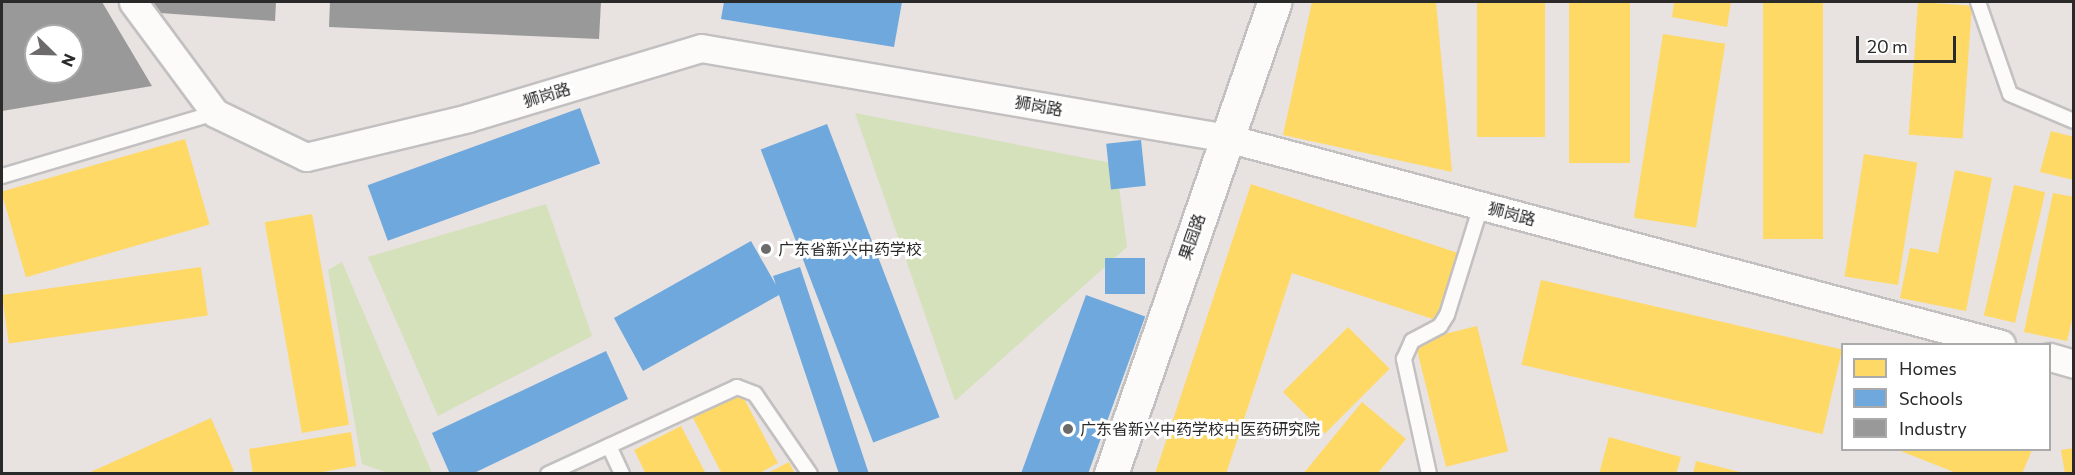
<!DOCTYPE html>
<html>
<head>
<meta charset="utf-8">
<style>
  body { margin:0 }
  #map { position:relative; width:2075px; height:475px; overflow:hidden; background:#e8e2e0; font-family:Commissioner,"Noto Sans SC",sans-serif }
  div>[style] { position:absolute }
  .green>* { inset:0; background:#d4e1ba }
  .homes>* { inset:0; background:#ffd966; transform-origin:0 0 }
  .schools>* { inset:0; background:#6fa8dc; transform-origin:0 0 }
  .industry>* { inset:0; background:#999 }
  .roads { filter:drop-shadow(2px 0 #c2c0c1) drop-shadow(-2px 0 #c2c0c1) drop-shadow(0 2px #c2c0c1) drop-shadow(0 -2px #c2c0c1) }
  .service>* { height:14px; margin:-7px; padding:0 7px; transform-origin:7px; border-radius:7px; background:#fcfbfa }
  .minor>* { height:27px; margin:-13.5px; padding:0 13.5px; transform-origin:13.5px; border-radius:13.5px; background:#fcfbfa }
  .tertiary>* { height:33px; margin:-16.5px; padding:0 16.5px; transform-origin:16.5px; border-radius:16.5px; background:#fcfbfa }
  .dots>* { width:16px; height:16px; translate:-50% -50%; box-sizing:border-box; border:3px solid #fff; border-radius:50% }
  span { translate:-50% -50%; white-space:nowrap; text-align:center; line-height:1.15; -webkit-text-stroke:6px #fff; paint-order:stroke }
  .street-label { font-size:16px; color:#2a2a2a }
  .poi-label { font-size:16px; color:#2a2a2a }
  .left { translate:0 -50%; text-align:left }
  .frame { position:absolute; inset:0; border:3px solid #2a2a2a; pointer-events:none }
  .legend { position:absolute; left:1841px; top:343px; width:210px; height:108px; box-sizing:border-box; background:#fff; border:2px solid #aaa; margin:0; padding:8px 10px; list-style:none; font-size:18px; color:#2a2a2a }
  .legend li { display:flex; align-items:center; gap:12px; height:30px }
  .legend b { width:30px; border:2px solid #aaa }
  .north { position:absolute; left:24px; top:24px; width:60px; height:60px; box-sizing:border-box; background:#fff; border:2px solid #aaa; border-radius:50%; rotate:113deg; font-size:16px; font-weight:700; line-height:24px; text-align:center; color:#2a2a2a }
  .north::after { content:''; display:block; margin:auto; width:21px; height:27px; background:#6c6a6a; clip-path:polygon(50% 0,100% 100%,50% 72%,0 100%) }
  .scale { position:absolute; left:1856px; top:36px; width:100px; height:27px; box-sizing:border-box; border:3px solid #2a2a2a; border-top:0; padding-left:8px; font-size:18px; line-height:21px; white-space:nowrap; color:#2a2a2a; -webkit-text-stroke:4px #fff; paint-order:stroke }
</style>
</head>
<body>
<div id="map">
  <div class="green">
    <div style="clip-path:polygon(855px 113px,1116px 164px,1127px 247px,955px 401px)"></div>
    <div style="clip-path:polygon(546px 204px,592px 336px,438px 416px,368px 257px)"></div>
    <div style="clip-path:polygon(342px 262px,432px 473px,388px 473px,362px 464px,328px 270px)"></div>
  </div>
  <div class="homes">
    <div style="clip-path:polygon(1312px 2px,1436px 2px,1452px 172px,1283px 135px)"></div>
    <div style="left:1477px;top:2px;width:68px;height:135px"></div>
    <div style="left:1569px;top:2px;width:61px;height:161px"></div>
    <div style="clip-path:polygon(1674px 2px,1731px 2px,1727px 27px,1672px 17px)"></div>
    <div style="left:1763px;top:2px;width:60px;height:237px"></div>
    <div style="left:1918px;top:2px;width:54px;height:133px;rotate:4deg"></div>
    <div style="left:1663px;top:34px;width:63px;height:186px;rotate:9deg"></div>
    <div style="clip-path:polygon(2051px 131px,2074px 137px,2074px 180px,2040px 172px)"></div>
    <div style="left:185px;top:139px;width:89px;height:191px;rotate:74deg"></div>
    <div style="left:1864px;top:154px;width:54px;height:124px;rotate:9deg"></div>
    <div style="clip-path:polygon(1955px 170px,1992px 178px,1966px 311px,1900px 298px,1910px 248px,1938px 253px)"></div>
    <div style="clip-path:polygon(1251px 184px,1458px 253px,1436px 320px,1292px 273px,1226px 474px,1155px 474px)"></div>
    <div style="left:2014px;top:185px;width:32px;height:134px;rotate:13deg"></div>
    <div style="clip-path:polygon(2053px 193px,2074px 197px,2074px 311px,2067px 341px,2024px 332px)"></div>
    <div style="left:312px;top:214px;width:214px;height:48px;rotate:80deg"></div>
    <div style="left:201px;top:267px;width:49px;height:201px;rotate:82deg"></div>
    <div style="left:1541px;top:280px;width:309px;height:87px;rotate:13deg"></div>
    <div style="left:1477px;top:326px;width:129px;height:64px;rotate:76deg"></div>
    <div style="left:1348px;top:327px;width:59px;height:92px;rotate:45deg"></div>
    <div style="clip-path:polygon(739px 389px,778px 463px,758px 474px,722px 474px,691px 414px)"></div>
    <div style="clip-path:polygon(1362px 402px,1406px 439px,1377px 474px,1303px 474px)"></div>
    <div style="clip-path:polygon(211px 418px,234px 471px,228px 474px,86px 474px)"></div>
    <div style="clip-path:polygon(681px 426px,706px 474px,646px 474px,634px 450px)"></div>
    <div style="clip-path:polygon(351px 432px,356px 466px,311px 474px,253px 474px,249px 449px)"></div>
    <div style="clip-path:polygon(1609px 437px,1681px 457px,1676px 474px,1599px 474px)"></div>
    <div style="clip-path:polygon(2074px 448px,2074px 474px,2065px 474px,2061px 450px)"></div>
    <div style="clip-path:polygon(1898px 450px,2032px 450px,2022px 474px,1959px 474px)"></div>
    <div style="clip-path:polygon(1696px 461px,1744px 473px,1744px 474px,1693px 474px)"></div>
    <div style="clip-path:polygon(789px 462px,795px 474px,766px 474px)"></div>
  </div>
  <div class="schools">
    <div style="clip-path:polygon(724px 2px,902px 2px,894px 47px,721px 19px)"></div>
    <div style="left:580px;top:108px;width:59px;height:226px;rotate:70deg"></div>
    <div style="left:827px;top:124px;width:314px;height:71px;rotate:69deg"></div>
    <div style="left:1141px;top:140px;width:46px;height:35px;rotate:84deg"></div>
    <div style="clip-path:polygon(751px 241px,776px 285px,773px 276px,800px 267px,869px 474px,839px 474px,779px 295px,643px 371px,614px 318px)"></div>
    <div style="left:1105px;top:258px;width:40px;height:36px"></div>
    <div style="left:1086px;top:295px;width:63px;height:191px;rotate:20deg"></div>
    <div style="clip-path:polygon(606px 351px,628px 399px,472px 474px,450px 474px,432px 433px)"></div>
  </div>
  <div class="industry">
    <div style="clip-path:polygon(evenodd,2px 2px,102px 2px,152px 86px,2px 111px,2px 2px,36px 36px,72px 36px,72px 72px,36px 72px,36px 36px)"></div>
    <div style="clip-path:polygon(147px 2px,276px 2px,275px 21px,146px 12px)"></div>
    <div style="clip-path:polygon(330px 2px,601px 2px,599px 39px,329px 27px)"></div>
  </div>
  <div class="roads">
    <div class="service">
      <div style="left:1978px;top:2px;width:97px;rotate:70.8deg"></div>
      <div style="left:2010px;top:94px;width:69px;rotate:22.9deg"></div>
      <div style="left:2px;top:176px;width:222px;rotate:-16.5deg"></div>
      <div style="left:609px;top:446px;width:31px;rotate:65deg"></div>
      <div style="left:548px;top:474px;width:208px;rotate:-24.7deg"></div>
      <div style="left:737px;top:387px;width:19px;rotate:21deg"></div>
      <div style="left:755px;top:394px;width:97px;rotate:55.5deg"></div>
      <div style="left:1429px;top:474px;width:118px;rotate:-102.3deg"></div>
      <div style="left:1404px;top:359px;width:20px;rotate:-66deg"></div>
      <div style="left:1412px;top:341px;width:32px;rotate:-28deg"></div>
      <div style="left:1440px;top:326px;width:13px;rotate:-58deg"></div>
      <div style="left:1447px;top:315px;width:114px;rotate:-72.7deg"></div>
    </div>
    <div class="minor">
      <div style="left:133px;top:2px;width:138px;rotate:53.5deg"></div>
      <div style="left:215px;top:113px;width:101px;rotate:25.8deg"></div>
      <div style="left:306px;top:157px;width:167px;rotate:-13.5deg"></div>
      <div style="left:468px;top:118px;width:243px;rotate:-16.7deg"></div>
      <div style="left:701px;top:48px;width:534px;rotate:9.71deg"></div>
      <div style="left:1227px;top:138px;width:801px;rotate:14.9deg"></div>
      <div style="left:2050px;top:357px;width:25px;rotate:16deg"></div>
    </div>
    <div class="tertiary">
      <div style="left:1111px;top:474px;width:499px;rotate:-70.9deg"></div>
    </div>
  </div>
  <div class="dots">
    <div style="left:766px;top:249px;background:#6c6a6a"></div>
    <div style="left:1068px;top:429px;background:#6c6a6a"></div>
  </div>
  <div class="street-label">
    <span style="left:547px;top:95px;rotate:-17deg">狮岗路</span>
    <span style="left:1039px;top:106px;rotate:10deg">狮岗路</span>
    <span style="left:1512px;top:214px;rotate:15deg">狮岗路</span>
    <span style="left:1192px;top:237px;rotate:-71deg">果园路</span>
  </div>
  <div class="poi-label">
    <span class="left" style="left:778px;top:249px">广东省新兴中药学校</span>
    <span class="left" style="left:1080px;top:429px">广东省新兴中药学校中医药研究院</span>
  </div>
  <div class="frame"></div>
  <ul class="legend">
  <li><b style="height:16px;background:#ffd966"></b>Homes</li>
  <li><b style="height:16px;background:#6fa8dc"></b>Schools</li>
  <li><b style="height:16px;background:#999"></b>Industry</li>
  </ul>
  <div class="north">N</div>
  <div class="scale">20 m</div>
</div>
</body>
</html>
